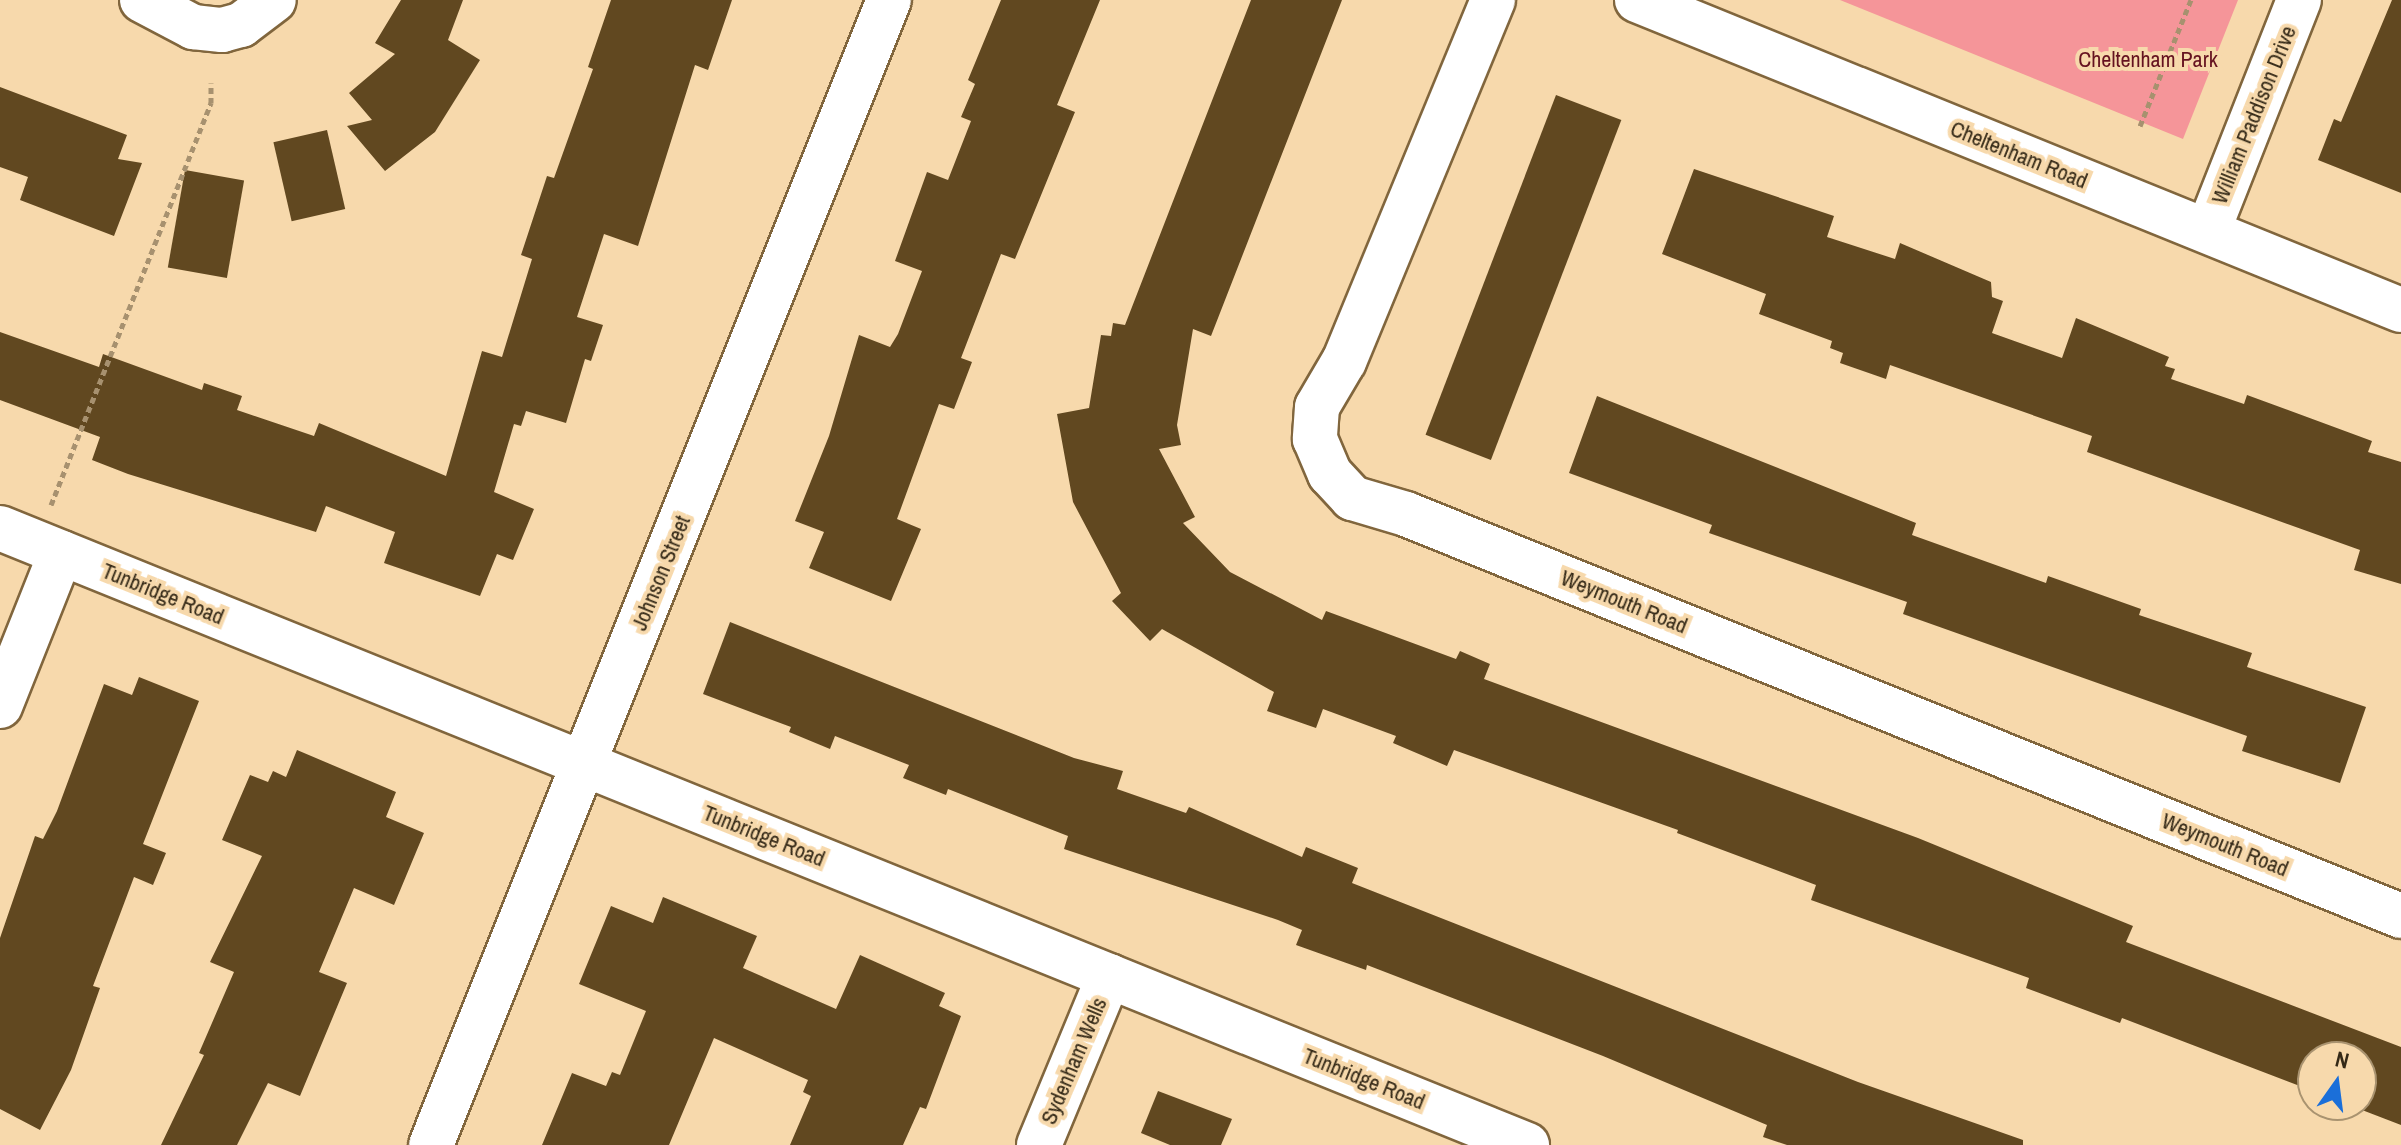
<!DOCTYPE html>
<html>
<head>
<meta charset="utf-8">
<style>
  body { margin:0 }
  #map { position:relative; width:2401px; height:1145px; overflow:hidden; background:#f7d9ac; font-family:"Archivo Narrow",sans-serif }
  div>[style] { position:absolute }
  .green>* { inset:0; background:#f59599 }
  .building>* { inset:0; background:#614820; transform-origin:0 0 }
  .path>* { height:5px; margin-top:-2.5px; transform-origin:0; background:repeating-linear-gradient(90deg,#a7916f 0 6px,transparent 0 10px) }
  .roads { filter:drop-shadow(2px 0 #81663d) drop-shadow(-2px 0 #81663d) drop-shadow(0 2px #81663d) drop-shadow(0 -2px #81663d) }
  .minor>* { height:44px; margin:-22px; padding:0 22px; transform-origin:22px; border-radius:22px; background:#fff }
  span { translate:-50% -50%; white-space:nowrap; text-align:center; line-height:1.15; -webkit-text-stroke:8px #f7d9ac; paint-order:stroke }
  .park-label { font-size:22px; color:#651220 }
  .street-label { font-size:22px; color:#342917 }
  .north { position:absolute; left:2297px; top:1041px; width:80px; height:80px; box-sizing:border-box; background:#f7d9ac; border:2px solid #a99370; border-radius:50%; rotate:14deg; font-size:22px; font-weight:700; line-height:32px; text-align:center; color:#342917 }
  .north::after { content:''; display:block; margin:auto; width:28px; height:36px; background:#1b6fd9; clip-path:polygon(50% 0,100% 100%,50% 72%,0 100%) }
</style>
</head>
<body>
<div id="map">
  <div class="green">
    <div style="clip-path:polygon(1840px 0,2238px 0,2183px 139px)"></div>
  </div>
  <div class="building">
    <div style="clip-path:polygon(401px 0,463px 0,448px 40px,480px 60px,435px 132px,385px 171px,347px 126px,372px 120px,349px 93px,395px 54px,375px 43px)"></div>
    <div style="clip-path:polygon(611px 0,732px 0,708px 70px,695px 65px,638px 246px,604px 234px,577px 317px,603px 325px,591px 361px,585px 359px,566px 423px,526px 411px,521px 426px,514px 424px,494px 492px,534px 509px,513px 560px,497px 554px,480px 596px,384px 563px,395px 532px,326px 506px,316px 532px,128px 474px,92px 460px,100px 437px,0 400px,0 332px,99px 367px,103px 354px,202px 390px,204px 383px,242px 396px,237px 410px,314px 436px,319px 423px,446px 476px,482px 351px,502px 357px,532px 259px,521px 255px,547px 176px,554px 178px,593px 69px,588px 67px)"></div>
    <div style="clip-path:polygon(1001px 0,1100px 0,1057px 105px,1075px 112px,1015px 259px,1001px 254px,961px 358px,972px 362px,954px 409px,939px 404px,897px 519px,921px 529px,891px 601px,809px 568px,824px 532px,795px 521px,829px 436px,859px 335px,890px 347px,898px 334px,922px 271px,895px 261px,927px 172px,948px 180px,971px 121px,961px 117px,975px 84px,968px 80px)"></div>
    <div style="clip-path:polygon(1251px 0,1342px 0,1211px 336px,1193px 329px,1177px 425px,1181px 445px,1159px 449px,1195px 517px,1183px 523px,1230px 572px,1322px 620px,1326px 611px,1456px 659px,1460px 651px,1490px 664px,1484px 679px,1918px 838px,2133px 926px,2126px 942px,2401px 1047px,2401px 1125px,2349px 1105px,2361px 1105px,2361px 1057px,2313px 1057px,2313px 1091px,2122px 1018px,2120px 1023px,2026px 988px,2029px 978px,1811px 900px,1816px 885px,1677px 833px,1678px 830px,1454px 750px,1447px 766px,1393px 743px,1396px 736px,1323px 709px,1316px 728px,1267px 711px,1274px 692px,1162px 629px,1150px 641px,1112px 601px,1121px 593px,1073px 502px,1057px 414px,1089px 408px,1101px 335px,1111px 336px,1113px 323px,1125px 325px)"></div>
    <div style="clip-path:polygon(2392px 0,2401px 0,2401px 193px,2318px 160px,2334px 119px,2341px 122px)"></div>
    <div style="clip-path:polygon(0 87px,127px 135px,118px 159px,142px 163px,114px 236px,20px 200px,28px 177px,0 167px)"></div>
    <div style="left:1556px;top:95px;width:70px;height:364px;rotate:21deg"></div>
    <div style="left:327px;top:130px;width:81px;height:55px;rotate:77deg"></div>
    <div style="clip-path:polygon(1694px 169px,1834px 216px,1827px 237px,1895px 259px,1900px 243px,1991px 282px,1992px 297px,2003px 301px,1992px 333px,2062px 358px,2076px 318px,2169px 357px,2165px 366px,2175px 369px,2171px 379px,2244px 404px,2247px 395px,2372px 441px,2368px 452px,2401px 462px,2401px 584px,2354px 570px,2360px 550px,2087px 452px,2092px 436px,1890px 365px,1886px 379px,1840px 363px,1843px 353px,1830px 348px,1832px 341px,1759px 314px,1766px 294px,1662px 254px)"></div>
    <div style="left:185px;top:170px;width:60px;height:99px;rotate:10deg"></div>
    <div style="clip-path:polygon(1597px 396px,1916px 523px,1912px 535px,2046px 583px,2048px 576px,2141px 609px,2139px 615px,2252px 653px,2247px 667px,2366px 707px,2340px 783px,2242px 751px,2247px 736px,1903px 614px,1907px 602px,1709px 533px,1712px 525px,1569px 473px)"></div>
    <div style="clip-path:polygon(730px 622px,1074px 758px,1123px 771px,1117px 789px,1186px 813px,1189px 807px,1302px 857px,1306px 847px,1358px 868px,1352px 883px,1858px 1082px,2023px 1140px,2023px 1145px,1787px 1145px,1763px 1137px,1767px 1125px,1603px 1056px,1367px 965px,1366px 970px,1296px 945px,1302px 930px,1278px 920px,1064px 849px,1068px 836px,948px 789px,946px 795px,903px 778px,909px 765px,835px 736px,830px 749px,789px 732px,791px 727px,703px 694px)"></div>
    <div style="clip-path:polygon(139px 677px,199px 701px,143px 844px,166px 853px,153px 885px,134px 877px,93px 986px,100px 988px,71px 1070px,40px 1130px,0 1109px,0 938px,35px 836px,43px 839px,57px 811px,104px 684px,132px 695px)"></div>
    <div style="clip-path:polygon(297px 750px,396px 792px,386px 817px,424px 833px,394px 905px,354px 888px,319px 972px,347px 983px,300px 1096px,268px 1083px,237px 1145px,161px 1145px,204px 1055px,199px 1053px,234px 972px,210px 962px,262px 856px,222px 840px,250px 775px,268px 782px,273px 771px,286px 777px)"></div>
    <div style="clip-path:polygon(663px 897px,757px 936px,743px 968px,836px 1009px,860px 955px,945px 993px,939px 1006px,961px 1016px,926px 1109px,920px 1107px,903px 1145px,790px 1145px,811px 1096px,803px 1092px,808px 1080px,714px 1038px,669px 1145px,542px 1145px,572px 1073px,606px 1086px,612px 1072px,620px 1075px,646px 1011px,579px 984px,611px 906px,653px 923px)"></div>
    <div style="clip-path:polygon(1158px 1091px,1232px 1119px,1221px 1145px,1170px 1145px,1141px 1133px)"></div>
  </div>
  <div class="path">
    <div style="left:2140px;top:126px;width:136px;rotate:-68deg"></div>
    <div style="left:51px;top:505px;width:433px;rotate:-68.3deg"></div>
    <div style="left:211px;top:103px;width:20px;rotate:-90deg"></div>
  </div>
  <div class="roads">
    <div class="minor">
      <div style="left:142px;top:0;width:58px;rotate:27.9deg"></div>
      <div style="left:193px;top:27px;width:29px;rotate:6deg"></div>
      <div style="left:222px;top:30px;width:20px;rotate:-15deg"></div>
      <div style="left:241px;top:25px;width:41px;rotate:-37.1deg"></div>
      <div style="left:1493px;top:0;width:391px;rotate:112.4deg"></div>
      <div style="left:1344px;top:361px;width:53px;rotate:120.4deg"></div>
      <div style="left:1317px;top:407px;width:32px;rotate:94deg"></div>
      <div style="left:1315px;top:439px;width:38px;rotate:67deg"></div>
      <div style="left:1330px;top:474px;width:33px;rotate:47deg"></div>
      <div style="left:1352px;top:498px;width:56px;rotate:16.5deg"></div>
      <div style="left:1406px;top:514px;width:1073px;rotate:22deg"></div>
      <div style="left:1637px;top:0;width:824px;rotate:22.09deg"></div>
      <div style="left:2208px;top:231px;width:248px;rotate:-68.5deg"></div>
      <div style="left:0;top:528px;width:1647px;rotate:22deg"></div>
      <div style="left:0;top:706px;width:165px;rotate:-68.3deg"></div>
      <div style="left:431px;top:1145px;width:1233px;rotate:-68.2deg"></div>
      <div style="left:1039px;top:1145px;width:183px;rotate:-67.5deg"></div>
    </div>
  </div>
  <div class="park-label">
    <span style="left:2148px;top:60px">Cheltenham Park</span>
  </div>
  <div class="street-label">
    <span style="left:2254px;top:115px;rotate:-68deg">William Paddison Drive</span>
    <span style="left:2019px;top:155px;rotate:22deg">Cheltenham Road</span>
    <span style="left:661px;top:573px;rotate:-68deg">Johnson Street</span>
    <span style="left:163px;top:594px;rotate:22deg">Tunbridge Road</span>
    <span style="left:1624px;top:602px;rotate:22deg">Weymouth Road</span>
    <span style="left:764px;top:836px;rotate:22deg">Tunbridge Road</span>
    <span style="left:2225px;top:845px;rotate:22deg">Weymouth Road</span>
    <span style="left:1074px;top:1061px;rotate:-67deg">Sydenham Wells</span>
    <span style="left:1364px;top:1079px;rotate:22deg">Tunbridge Road</span>
  </div>
  <div class="north">N</div>
</div>
</body>
</html>
